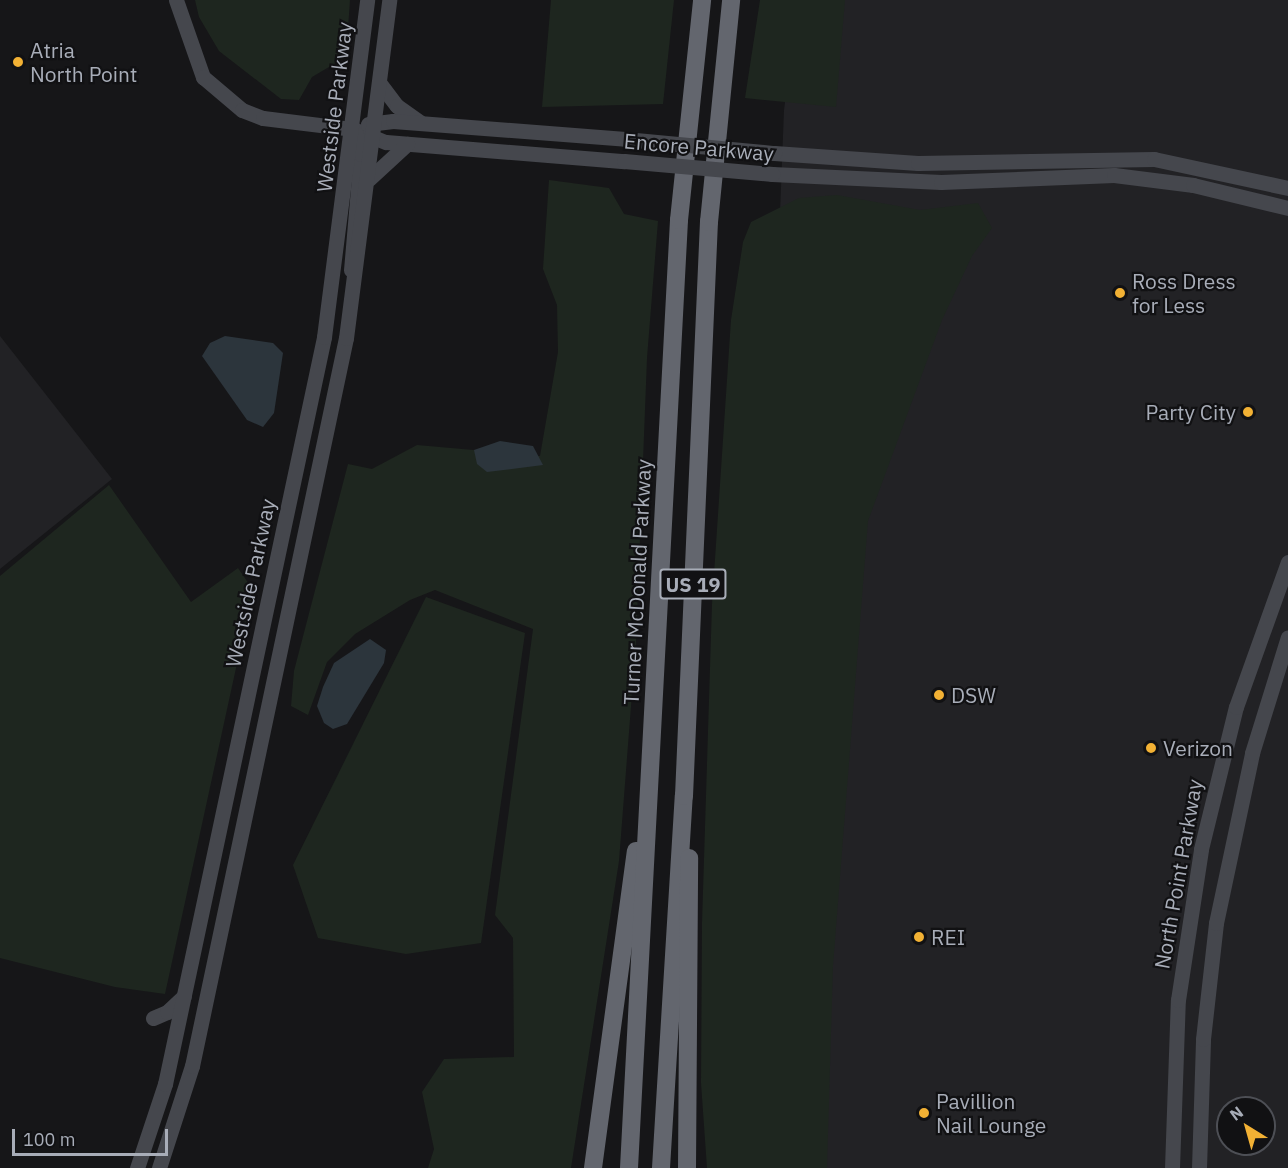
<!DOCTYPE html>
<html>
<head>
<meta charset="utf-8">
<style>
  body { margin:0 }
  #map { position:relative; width:1288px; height:1168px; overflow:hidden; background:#161618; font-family:"IBM Plex Sans",sans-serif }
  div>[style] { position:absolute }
  .built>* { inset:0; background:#222225 }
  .green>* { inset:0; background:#1e261f }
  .water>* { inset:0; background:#2c353c }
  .secondary>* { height:15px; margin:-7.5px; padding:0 7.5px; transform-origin:7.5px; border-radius:7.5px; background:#45474d }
  .highway>* { height:18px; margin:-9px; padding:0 9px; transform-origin:9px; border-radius:9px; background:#63666e }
  .secondary-bridge>* { height:15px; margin:-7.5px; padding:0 7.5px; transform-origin:7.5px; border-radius:7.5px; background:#45474d }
  .dots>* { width:16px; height:16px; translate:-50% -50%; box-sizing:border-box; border:3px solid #111113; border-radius:50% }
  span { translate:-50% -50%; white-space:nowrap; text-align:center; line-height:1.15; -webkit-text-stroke:4.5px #111113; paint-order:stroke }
  .shield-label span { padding:2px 4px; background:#111113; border:2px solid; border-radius:4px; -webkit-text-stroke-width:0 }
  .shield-label { font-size:20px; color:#a8adb8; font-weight:700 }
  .poi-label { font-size:21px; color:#a8adb8 }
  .left { translate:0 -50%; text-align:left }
  .right { translate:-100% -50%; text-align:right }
  .street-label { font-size:21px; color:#a8adb8 }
  .north { position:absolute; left:1216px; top:1096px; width:60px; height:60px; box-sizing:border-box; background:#111113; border:2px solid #4d4f55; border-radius:50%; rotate:323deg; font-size:16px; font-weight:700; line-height:24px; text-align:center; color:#a8adb8 }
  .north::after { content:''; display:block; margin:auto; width:21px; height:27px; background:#f2b134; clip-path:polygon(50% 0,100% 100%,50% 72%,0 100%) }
  .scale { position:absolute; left:12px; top:1129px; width:156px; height:27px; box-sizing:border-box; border:3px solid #a8adb8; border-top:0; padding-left:8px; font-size:18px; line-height:21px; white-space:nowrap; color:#a8adb8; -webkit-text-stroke:4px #111113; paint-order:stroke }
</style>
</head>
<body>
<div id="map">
  <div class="built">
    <div style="clip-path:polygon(evenodd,799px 0,1288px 0,1288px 1168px,743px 1168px,784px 110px,799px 0,1228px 1108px,1264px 1108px,1264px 1144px,1228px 1144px,1228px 1108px)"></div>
    <div style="clip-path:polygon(0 336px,112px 479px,0 569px)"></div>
  </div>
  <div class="green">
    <div style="clip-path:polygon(195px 0,350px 0,346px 57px,312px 77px,299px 100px,281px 99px,219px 51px,199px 17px)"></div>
    <div style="clip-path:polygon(551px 0,674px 0,663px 104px,542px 107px)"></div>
    <div style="clip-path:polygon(760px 0,845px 0,836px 107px,745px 98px)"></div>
    <div style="clip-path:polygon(549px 180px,609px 188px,624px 214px,658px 221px,647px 358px,636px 642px,619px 861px,571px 1168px,428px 1168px,434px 1149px,422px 1092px,444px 1059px,514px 1057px,513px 938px,495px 915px,533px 629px,435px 590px,410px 600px,355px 634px,327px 662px,308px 715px,291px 706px,294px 671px,348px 464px,372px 469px,417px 445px,540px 456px,558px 352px,557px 305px,543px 269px)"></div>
    <div style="clip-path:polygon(837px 195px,920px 210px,978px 203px,992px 228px,972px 256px,942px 320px,868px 521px,833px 966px,827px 1168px,707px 1168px,701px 1083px,702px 923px,712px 604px,731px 320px,743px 242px,751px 222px,799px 198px)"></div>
    <div style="clip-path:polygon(109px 485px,191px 602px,238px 568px,253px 590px,165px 994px,115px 987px,0 958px,0 576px)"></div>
    <div style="clip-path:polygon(426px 597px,525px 633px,481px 943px,406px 954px,318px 938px,293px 865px)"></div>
  </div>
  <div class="water">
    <div style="clip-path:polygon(225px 336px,273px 343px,283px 353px,274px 413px,263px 427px,247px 420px,202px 356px,210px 343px)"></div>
    <div style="clip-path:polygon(500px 441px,533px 446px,543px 465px,487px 472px,477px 464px,474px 450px)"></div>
    <div style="clip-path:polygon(370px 639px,386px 650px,384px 663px,347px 724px,333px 729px,324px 723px,317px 706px,323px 687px,334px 663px)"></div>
  </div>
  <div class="secondary">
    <div style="left:176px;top:0;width:82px;rotate:70.7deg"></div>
    <div style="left:203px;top:77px;width:51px;rotate:40.2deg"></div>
    <div style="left:242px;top:110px;width:22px;rotate:21deg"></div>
    <div style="left:263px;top:118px;width:91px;rotate:7deg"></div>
    <div style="left:353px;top:129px;width:35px;rotate:22deg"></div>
    <div style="left:386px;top:142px;width:239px;rotate:4.6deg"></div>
    <div style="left:381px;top:85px;width:26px;rotate:53deg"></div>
    <div style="left:397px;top:106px;width:28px;rotate:35deg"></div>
    <div style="left:368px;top:124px;width:25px;rotate:-7deg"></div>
    <div style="left:393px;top:121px;width:233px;rotate:4.4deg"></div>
    <div style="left:774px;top:153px;width:144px;rotate:4deg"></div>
    <div style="left:918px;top:163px;width:236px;rotate:-1deg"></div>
    <div style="left:1154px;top:159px;width:137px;rotate:12.2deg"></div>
    <div style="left:772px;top:174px;width:169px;rotate:2.7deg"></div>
    <div style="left:941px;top:182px;width:173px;rotate:-2.3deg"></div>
    <div style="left:1114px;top:175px;width:80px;rotate:7.2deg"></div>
    <div style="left:1193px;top:185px;width:98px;rotate:13.6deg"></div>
    <div style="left:369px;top:179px;width:52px;rotate:-42.6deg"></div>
    <div style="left:351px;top:270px;width:116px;rotate:-85.1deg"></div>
    <div style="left:361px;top:154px;width:21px;rotate:-104deg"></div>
    <div style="left:153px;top:1018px;width:15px;rotate:-23deg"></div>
    <div style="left:167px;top:1012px;width:23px;rotate:-43deg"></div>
    <div style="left:137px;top:1168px;width:89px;rotate:-71.6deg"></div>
    <div style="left:165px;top:1084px;width:764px;rotate:-77.98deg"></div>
    <div style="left:324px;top:337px;width:340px;rotate:-82.7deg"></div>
    <div style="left:159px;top:1168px;width:107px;rotate:-72.1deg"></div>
    <div style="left:192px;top:1066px;width:744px;rotate:-78.06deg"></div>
    <div style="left:346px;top:338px;width:341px;rotate:-82.7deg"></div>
    <div style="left:1172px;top:1168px;width:168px;rotate:-88deg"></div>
    <div style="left:1178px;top:1000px;width:153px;rotate:-81.3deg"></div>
    <div style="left:1201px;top:849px;width:146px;rotate:-76.2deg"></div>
    <div style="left:1236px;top:707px;width:154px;rotate:-70.3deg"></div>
    <div style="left:1199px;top:1168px;width:129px;rotate:-88.2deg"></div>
    <div style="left:1203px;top:1039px;width:117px;rotate:-83.6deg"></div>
    <div style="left:1216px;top:923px;width:174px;rotate:-78deg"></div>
    <div style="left:1252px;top:753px;width:121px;rotate:-72.8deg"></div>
  </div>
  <div class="highway">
    <div style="left:593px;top:1168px;width:320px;rotate:-82.3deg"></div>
    <div style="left:629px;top:1168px;width:949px;rotate:-86.98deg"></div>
    <div style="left:679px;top:220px;width:221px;rotate:-84deg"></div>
    <div style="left:661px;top:1168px;width:373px;rotate:-86.5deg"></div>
    <div style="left:684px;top:796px;width:575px;rotate:-87.51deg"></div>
    <div style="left:709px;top:222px;width:223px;rotate:-84.3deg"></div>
    <div style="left:687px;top:1168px;width:310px;rotate:-89.6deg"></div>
  </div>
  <div class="secondary-bridge">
    <div style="left:625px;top:139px;width:150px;rotate:5.4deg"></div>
    <div style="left:624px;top:161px;width:149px;rotate:5deg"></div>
  </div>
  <div class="dots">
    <div style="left:18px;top:62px;background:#f2b134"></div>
    <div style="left:1120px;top:293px;background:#f2b134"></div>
    <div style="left:1248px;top:412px;background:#f2b134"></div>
    <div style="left:939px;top:695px;background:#f2b134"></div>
    <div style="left:1151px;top:748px;background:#f2b134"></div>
    <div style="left:919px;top:937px;background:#f2b134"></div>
    <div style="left:924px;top:1113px;background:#f2b134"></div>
  </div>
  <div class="shield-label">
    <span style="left:693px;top:584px">US 19</span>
  </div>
  <div class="poi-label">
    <span class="left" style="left:30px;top:62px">Atria<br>North Point</span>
    <span class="left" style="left:1132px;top:293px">Ross Dress<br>for Less</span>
    <span class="right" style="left:1236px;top:412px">Party City</span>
    <span class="left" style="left:951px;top:695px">DSW</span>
    <span class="left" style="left:1163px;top:748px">Verizon</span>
    <span class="left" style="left:931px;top:937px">REI</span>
    <span class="left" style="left:936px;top:1113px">Pavillion<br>Nail Lounge</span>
  </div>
  <div class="street-label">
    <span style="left:334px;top:107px;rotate:-83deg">Westside Parkway</span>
    <span style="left:699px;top:147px;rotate:5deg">Encore Parkway</span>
    <span style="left:637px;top:582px;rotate:-87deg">Turner McDonald Parkway</span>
    <span style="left:250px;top:583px;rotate:-78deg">Westside Parkway</span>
    <span style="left:1178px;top:874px;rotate:-80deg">North Point Parkway</span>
  </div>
  <div class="north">N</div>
  <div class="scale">100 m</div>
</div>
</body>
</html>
